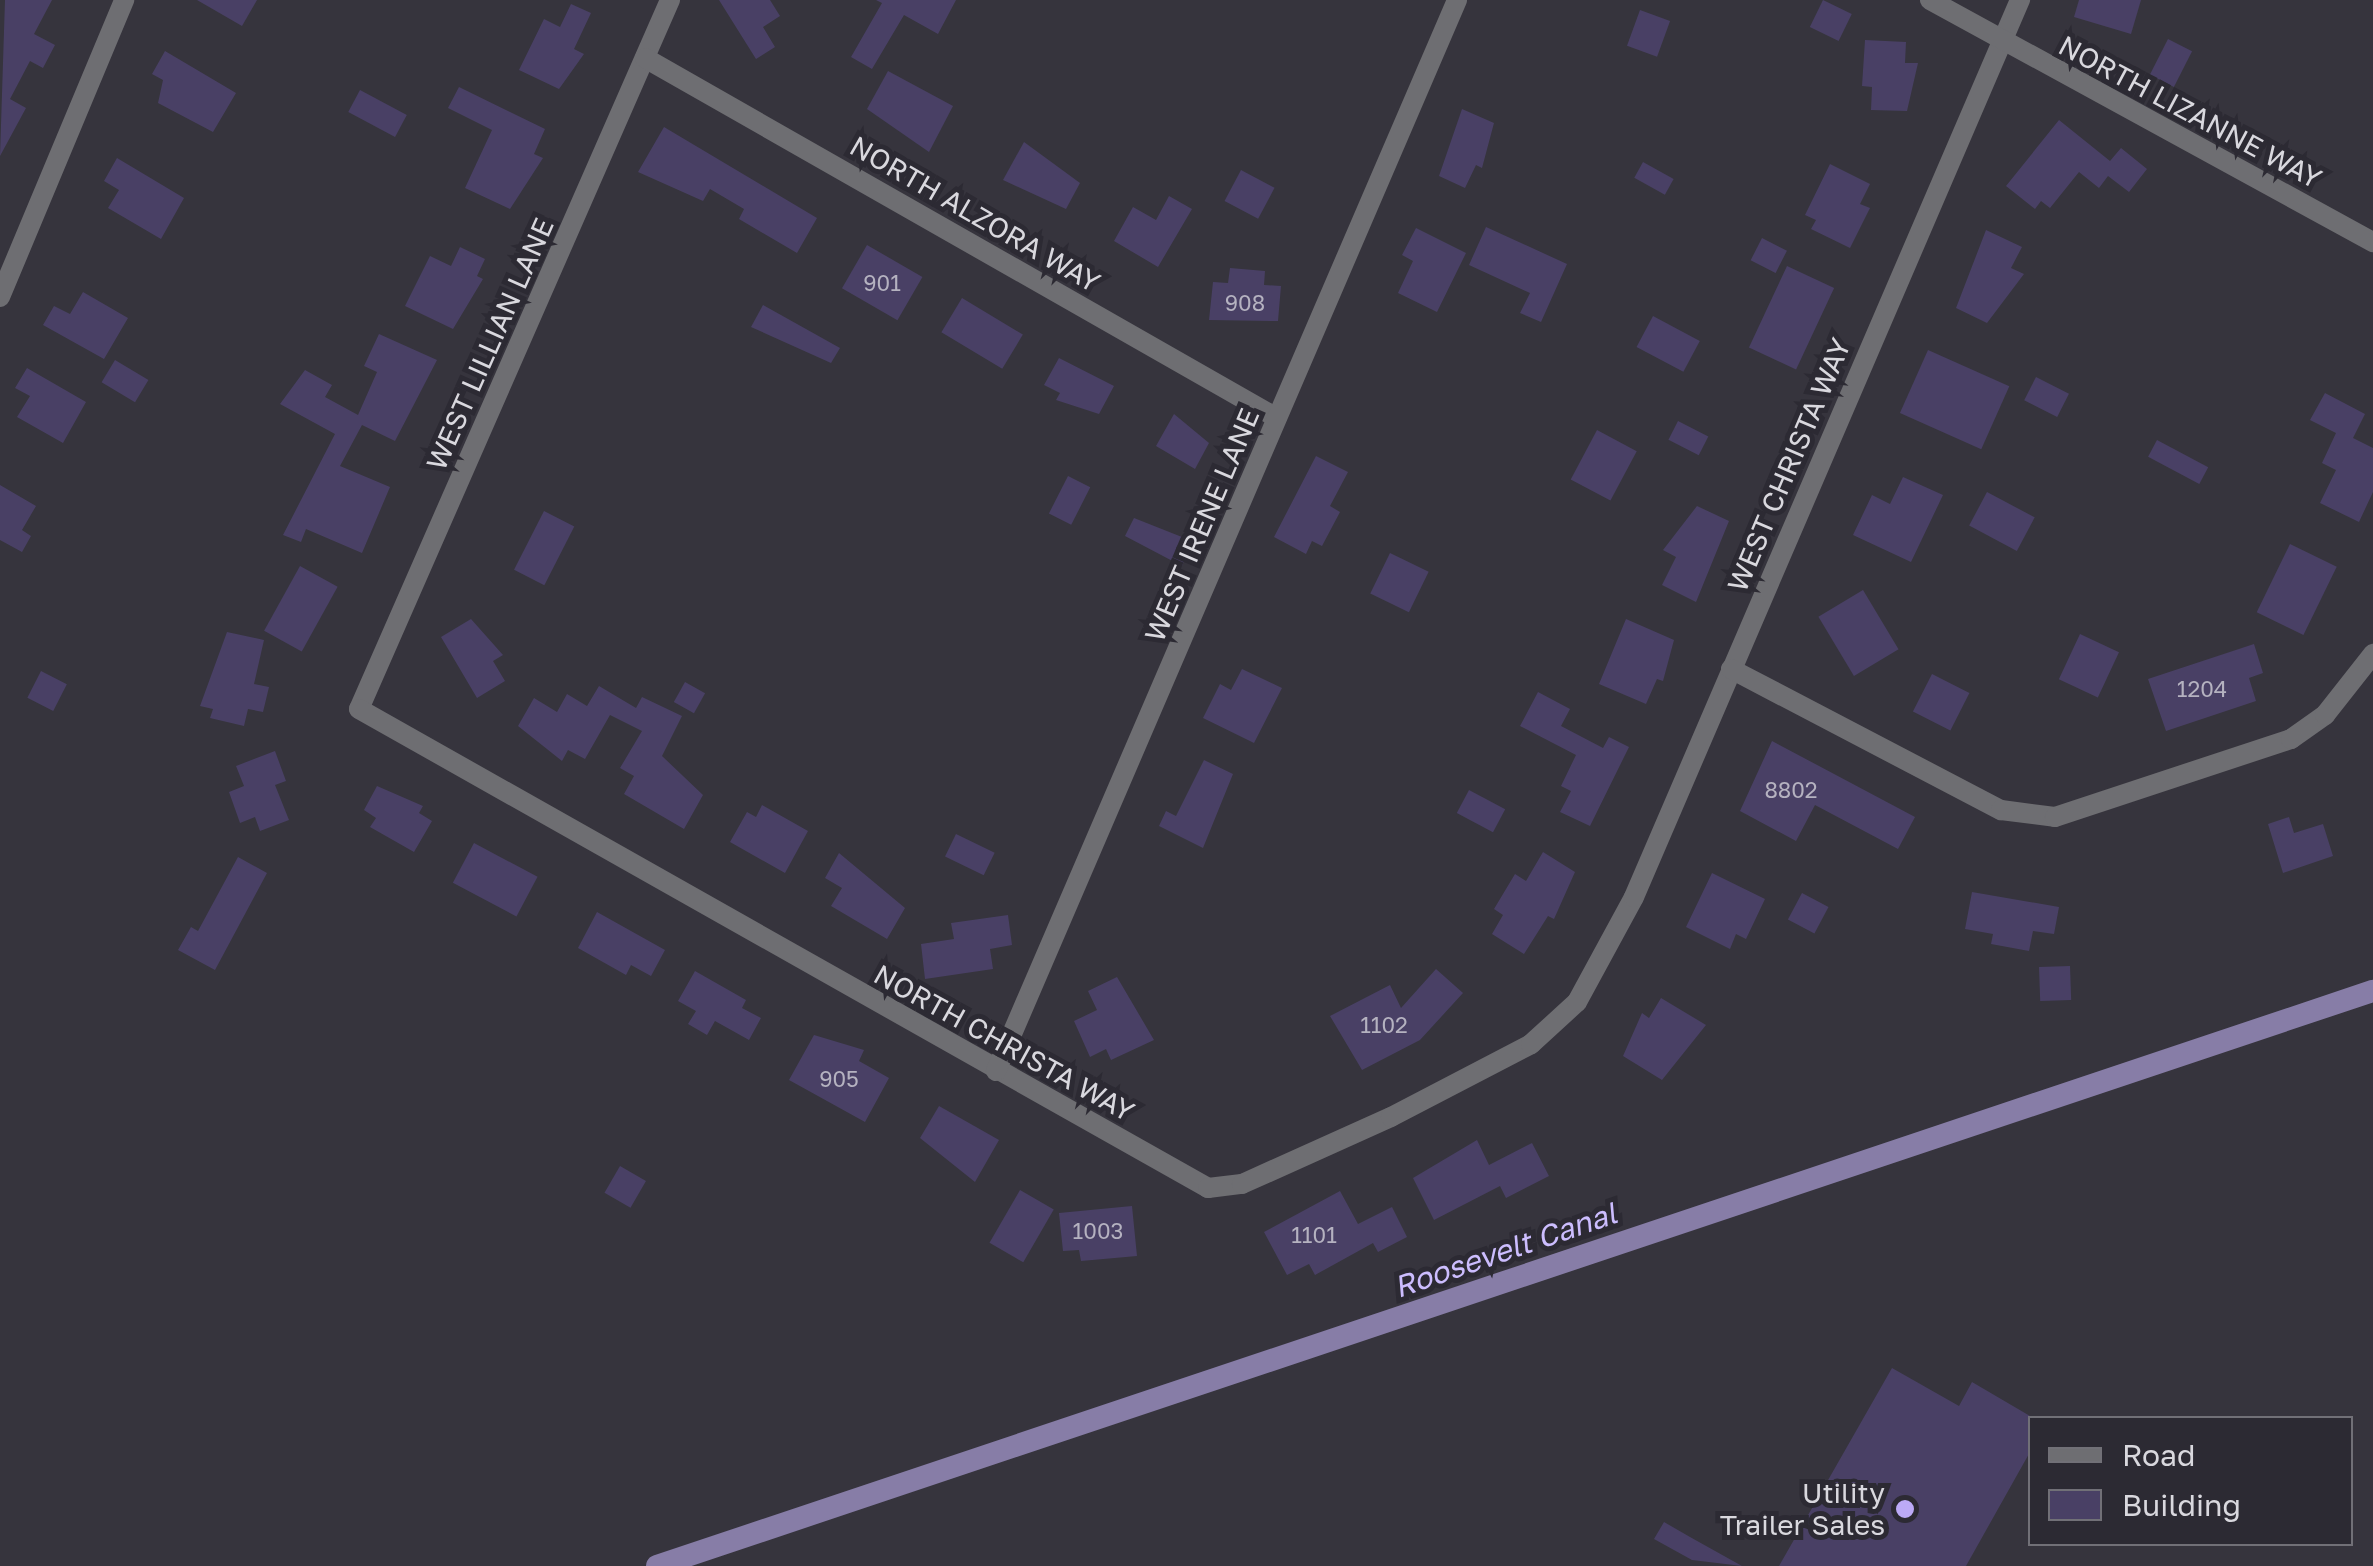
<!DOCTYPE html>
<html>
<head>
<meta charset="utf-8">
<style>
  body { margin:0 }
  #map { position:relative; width:2373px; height:1566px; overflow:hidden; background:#36343d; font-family:"Golos Text",sans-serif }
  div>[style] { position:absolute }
  .canal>* { height:22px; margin:-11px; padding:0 11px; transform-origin:11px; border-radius:11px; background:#877da7 }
  .building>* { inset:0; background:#494065; transform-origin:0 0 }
  .minor>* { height:20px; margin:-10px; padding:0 10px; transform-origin:10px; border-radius:10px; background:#6e6e72 }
  .dots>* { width:28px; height:28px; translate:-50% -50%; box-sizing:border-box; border:5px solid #2c2a33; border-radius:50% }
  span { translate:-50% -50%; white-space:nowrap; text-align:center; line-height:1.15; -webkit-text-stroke:10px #2c2a33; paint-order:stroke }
  .number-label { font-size:22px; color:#b5b2c0 }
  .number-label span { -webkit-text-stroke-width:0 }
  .street-label { font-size:28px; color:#d9d8de }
  .poi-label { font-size:28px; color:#d9d8de }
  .right { translate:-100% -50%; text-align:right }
  .water-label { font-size:30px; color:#ccbdfe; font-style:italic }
  .legend { position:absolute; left:2028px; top:1416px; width:325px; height:130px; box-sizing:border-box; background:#2c2a33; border:2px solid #717077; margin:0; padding:12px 18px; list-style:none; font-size:30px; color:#d9d8de }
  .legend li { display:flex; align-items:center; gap:20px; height:50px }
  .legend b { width:50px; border:2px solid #717077 }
</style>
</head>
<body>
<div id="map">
  <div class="canal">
    <div style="left:657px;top:1566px;width:1810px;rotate:-18.53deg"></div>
  </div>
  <div class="building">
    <div style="clip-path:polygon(5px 0,52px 0,34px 34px,55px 45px,43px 68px,30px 61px,10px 99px,26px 108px,0 156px)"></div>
    <div style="clip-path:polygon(197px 0,257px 0,242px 26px)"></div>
    <div style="clip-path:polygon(719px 0,770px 0,780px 16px,763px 27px,775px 47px,756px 59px)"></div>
    <div style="clip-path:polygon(876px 0,956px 0,938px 34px,904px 15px,872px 69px,851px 57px,882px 3px)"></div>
    <div style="left:1823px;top:0;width:32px;height:30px;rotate:26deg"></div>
    <div style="clip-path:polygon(2079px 0,2141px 0,2131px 34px,2074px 17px)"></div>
    <div style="clip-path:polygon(571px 4px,591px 13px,574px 49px,584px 54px,559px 89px,519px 70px,544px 19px,560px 27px)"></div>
    <div style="left:1640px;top:10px;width:32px;height:38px;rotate:20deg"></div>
    <div style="left:2168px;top:39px;width:27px;height:40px;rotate:27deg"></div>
    <div style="clip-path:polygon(1865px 40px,1906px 42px,1905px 63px,1918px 63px,1907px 111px,1871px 110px,1872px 87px,1862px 86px)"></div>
    <div style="clip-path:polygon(165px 51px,236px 93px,213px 132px,158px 103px,163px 80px,152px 74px)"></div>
    <div style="clip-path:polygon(888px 71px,953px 106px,929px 152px,867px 109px)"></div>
    <div style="clip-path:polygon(459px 87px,545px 129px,534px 154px,543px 158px,510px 209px,465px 188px,492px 130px,448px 108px)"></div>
    <div style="left:360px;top:90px;width:53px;height:25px;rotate:28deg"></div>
    <div style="clip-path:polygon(1462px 109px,1494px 123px,1482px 168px,1476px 165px,1465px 188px,1439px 176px)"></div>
    <div style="clip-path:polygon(2059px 120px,2110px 161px,2121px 148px,2147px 169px,2129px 192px,2108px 176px,2099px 188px,2079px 172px,2050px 208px,2041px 201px,2035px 209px,2006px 186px)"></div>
    <div style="clip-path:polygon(664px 127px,817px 218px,797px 253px,739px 219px,744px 209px,710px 189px,703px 201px,638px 172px)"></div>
    <div style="clip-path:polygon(1024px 142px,1080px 183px,1066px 209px,1003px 180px)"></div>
    <div style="clip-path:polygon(117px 158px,184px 198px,161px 239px,108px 208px,119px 190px,104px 181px)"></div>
    <div style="left:1643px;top:162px;width:35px;height:18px;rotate:29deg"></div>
    <div style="clip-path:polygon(1830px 164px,1870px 184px,1860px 204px,1870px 208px,1850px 248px,1811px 229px,1816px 220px,1805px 215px)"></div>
    <div style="left:1241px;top:170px;width:38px;height:35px;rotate:28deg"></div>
    <div style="clip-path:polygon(1169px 196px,1192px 209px,1158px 267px,1114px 241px,1133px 207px,1156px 220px)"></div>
    <div style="clip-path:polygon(1486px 227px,1567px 264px,1541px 322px,1520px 313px,1530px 293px,1469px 265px)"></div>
    <div style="clip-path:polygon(1416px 228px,1466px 253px,1437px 312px,1398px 293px,1413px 261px,1402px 255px)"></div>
    <div style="clip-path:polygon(1986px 230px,2022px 247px,2011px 268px,2024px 274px,1987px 323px,1956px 308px)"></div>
    <div style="left:1762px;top:238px;width:28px;height:25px;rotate:27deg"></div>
    <div style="left:867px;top:245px;width:64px;height:50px;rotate:30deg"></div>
    <div style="clip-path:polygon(460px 247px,485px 259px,477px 276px,483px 279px,453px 329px,405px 306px,430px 256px,451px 266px)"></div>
    <div style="left:1787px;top:266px;width:52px;height:90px;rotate:25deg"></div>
    <div style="clip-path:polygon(1230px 268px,1265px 271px,1264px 285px,1281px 286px,1278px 321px,1209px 320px,1213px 282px,1228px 283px)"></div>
    <div style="clip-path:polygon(83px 292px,128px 318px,104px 359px,43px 325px,54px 306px,70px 314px)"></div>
    <div style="left:962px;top:298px;width:71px;height:40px;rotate:31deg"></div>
    <div style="clip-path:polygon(763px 305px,840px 348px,831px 363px,751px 327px)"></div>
    <div style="left:1653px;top:316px;width:53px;height:35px;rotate:28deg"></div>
    <div style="clip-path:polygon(379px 334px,437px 360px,395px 441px,362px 425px,340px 466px,390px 487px,362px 553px,306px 529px,301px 542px,283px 535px,335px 434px,280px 404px,305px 370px,332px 385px,325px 397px,358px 415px,377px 372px,364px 366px)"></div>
    <div style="left:1928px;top:350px;width:89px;height:69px;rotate:24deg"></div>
    <div style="clip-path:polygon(1059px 358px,1114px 386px,1099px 414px,1056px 400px,1060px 393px,1044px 385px)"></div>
    <div style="left:115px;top:360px;width:39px;height:26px;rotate:31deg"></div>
    <div style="clip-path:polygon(27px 368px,86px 402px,63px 443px,17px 417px,30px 396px,15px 388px)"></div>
    <div style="left:2036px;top:377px;width:37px;height:26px;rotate:27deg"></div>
    <div style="clip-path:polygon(2325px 393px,2365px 414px,2353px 438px,2373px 448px,2373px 492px,2359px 522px,2320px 503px,2336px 470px,2322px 463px,2336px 433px,2310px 420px)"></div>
    <div style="clip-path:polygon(1174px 414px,1209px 443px,1195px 469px,1156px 446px)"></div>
    <div style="left:1678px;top:421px;width:34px;height:21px;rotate:27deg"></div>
    <div style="left:1597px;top:430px;width:45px;height:56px;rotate:28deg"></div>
    <div style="left:2157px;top:440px;width:58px;height:19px;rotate:28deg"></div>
    <div style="clip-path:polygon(1316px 456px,1348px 472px,1330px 506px,1340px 512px,1322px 546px,1312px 541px,1306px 554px,1274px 537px)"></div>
    <div style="left:1068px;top:476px;width:25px;height:42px;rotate:27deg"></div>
    <div style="clip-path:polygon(1903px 477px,1943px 495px,1911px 562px,1853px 535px,1872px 495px,1890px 504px)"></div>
    <div style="clip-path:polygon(0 485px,36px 506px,22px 530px,31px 536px,22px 552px,0 540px)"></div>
    <div style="left:1987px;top:492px;width:54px;height:38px;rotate:28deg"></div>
    <div style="clip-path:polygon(1697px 506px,1729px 521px,1696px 602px,1662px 585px,1676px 557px,1663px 550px)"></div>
    <div style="left:544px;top:511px;width:34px;height:66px;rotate:27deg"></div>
    <div style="clip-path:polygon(1134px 518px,1192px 541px,1182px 566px,1125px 536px)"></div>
    <div style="left:2290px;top:544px;width:52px;height:76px;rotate:26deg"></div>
    <div style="left:1390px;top:553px;width:43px;height:45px;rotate:26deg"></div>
    <div style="left:300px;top:566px;width:43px;height:74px;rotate:29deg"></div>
    <div style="left:1863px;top:590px;width:69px;height:52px;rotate:59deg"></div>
    <div style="clip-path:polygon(471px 619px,503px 655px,493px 661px,505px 681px,477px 698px,441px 637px)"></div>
    <div style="clip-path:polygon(1626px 619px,1674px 640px,1663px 681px,1657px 679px,1646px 704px,1599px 684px)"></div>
    <div style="clip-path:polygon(227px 632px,264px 640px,254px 684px,269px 687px,263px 712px,248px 709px,244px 726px,210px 718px,213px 709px,200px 706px)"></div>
    <div style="left:2080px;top:634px;width:43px;height:50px;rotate:25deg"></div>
    <div style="clip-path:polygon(2254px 644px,2263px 673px,2249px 678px,2256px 701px,2166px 731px,2148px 679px)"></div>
    <div style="clip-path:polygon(1242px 669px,1282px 688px,1254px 743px,1203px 718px,1220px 684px,1231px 690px)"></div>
    <div style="left:41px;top:671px;width:29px;height:30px;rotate:27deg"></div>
    <div style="left:1932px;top:674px;width:42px;height:42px;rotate:27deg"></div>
    <div style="left:685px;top:682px;width:23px;height:23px;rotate:29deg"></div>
    <div style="clip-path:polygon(599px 686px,636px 708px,642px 697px,682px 716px,662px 756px,703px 795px,684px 829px,624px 794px,634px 776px,620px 768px,642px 731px,610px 715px,585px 759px,568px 750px,562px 761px,518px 726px,534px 698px,557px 712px,567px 694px,587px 706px)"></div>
    <div style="clip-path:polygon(1538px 692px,1570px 709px,1561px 726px,1603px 748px,1609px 737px,1629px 747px,1590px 826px,1560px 812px,1571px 791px,1561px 786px,1576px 755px,1520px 726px)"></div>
    <div style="clip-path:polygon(1772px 741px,1915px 817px,1898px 849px,1815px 805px,1796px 841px,1740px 811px)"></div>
    <div style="clip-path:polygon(275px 751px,286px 781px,275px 785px,289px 820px,260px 831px,255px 817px,240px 823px,229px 792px,244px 786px,236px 766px)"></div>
    <div style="clip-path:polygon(1204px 760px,1233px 774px,1203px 848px,1159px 826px,1166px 811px,1176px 816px)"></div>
    <div style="clip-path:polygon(377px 786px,423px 806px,419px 813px,432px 821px,414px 852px,370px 827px,376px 818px,364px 810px)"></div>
    <div style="left:1469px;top:790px;width:41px;height:26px;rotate:28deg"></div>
    <div style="clip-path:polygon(762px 805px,808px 831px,785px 873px,730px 842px,747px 812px,756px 817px)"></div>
    <div style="clip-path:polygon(2289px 817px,2294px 833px,2323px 824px,2333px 856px,2283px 873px,2268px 824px)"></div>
    <div style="left:956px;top:834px;width:43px;height:25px;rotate:26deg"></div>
    <div style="left:474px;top:843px;width:72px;height:45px;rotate:28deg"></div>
    <div style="clip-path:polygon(1543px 852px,1575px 872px,1554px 919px,1548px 916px,1524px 954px,1492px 934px,1503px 915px,1494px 909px,1515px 874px,1526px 881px)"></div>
    <div style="clip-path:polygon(839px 853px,905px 908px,887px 939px,831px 906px,842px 888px,825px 878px)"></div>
    <div style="clip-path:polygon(238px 857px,267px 873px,215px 970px,178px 950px,191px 927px,198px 931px)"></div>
    <div style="clip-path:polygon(1712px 873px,1765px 899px,1746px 939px,1736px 934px,1730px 949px,1686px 927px)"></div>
    <div style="clip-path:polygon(1972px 892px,2059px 907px,2054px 934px,2033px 931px,2029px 951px,1991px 944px,1993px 934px,1965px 929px)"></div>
    <div style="left:1802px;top:893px;width:30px;height:30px;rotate:28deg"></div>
    <div style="clip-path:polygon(597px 912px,665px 950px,651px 976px,631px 965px,626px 975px,578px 948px)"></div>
    <div style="clip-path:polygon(1008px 915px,1012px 945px,990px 949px,993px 969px,925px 979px,921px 944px,954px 939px,951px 923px)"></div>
    <div style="left:2070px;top:966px;width:34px;height:31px;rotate:88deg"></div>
    <div style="clip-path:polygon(1436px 969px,1463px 993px,1420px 1040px,1362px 1070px,1330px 1016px,1390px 985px,1401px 1008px)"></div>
    <div style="clip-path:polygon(695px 971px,746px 1000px,742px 1008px,761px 1018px,749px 1040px,715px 1021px,707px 1035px,688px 1024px,696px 1011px,678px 1001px)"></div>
    <div style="clip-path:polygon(1117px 977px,1154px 1040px,1111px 1060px,1106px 1049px,1090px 1057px,1074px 1021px,1097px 1010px,1088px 991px)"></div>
    <div style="clip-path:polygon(1661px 998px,1706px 1025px,1662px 1080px,1623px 1056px,1642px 1013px,1649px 1018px)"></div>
    <div style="clip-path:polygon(814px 1035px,864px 1050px,859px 1061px,889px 1078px,865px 1122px,789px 1080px)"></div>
    <div style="clip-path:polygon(939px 1106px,999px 1140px,975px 1182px,920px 1138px)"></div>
    <div style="clip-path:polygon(1477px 1140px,1489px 1165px,1532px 1143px,1549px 1176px,1506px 1198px,1500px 1186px,1434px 1220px,1413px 1178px)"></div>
    <div style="left:620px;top:1166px;width:30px;height:31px;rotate:30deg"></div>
    <div style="left:1020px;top:1190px;width:39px;height:61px;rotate:30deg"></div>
    <div style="clip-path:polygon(1340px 1191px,1358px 1224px,1392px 1207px,1407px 1237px,1378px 1252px,1373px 1243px,1315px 1275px,1309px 1264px,1287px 1275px,1264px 1232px)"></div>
    <div style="clip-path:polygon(1132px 1206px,1137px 1256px,1081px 1261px,1079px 1250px,1063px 1251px,1059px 1213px)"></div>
    <div style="clip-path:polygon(1892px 1368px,1959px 1406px,1972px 1382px,2030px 1416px,2030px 1452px,1966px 1566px,1779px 1566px)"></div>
    <div style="clip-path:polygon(1664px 1522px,1690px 1537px,1742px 1566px,1692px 1560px,1654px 1539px)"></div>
  </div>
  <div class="minor">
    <div style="left:670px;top:0;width:774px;rotate:113.68deg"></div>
    <div style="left:359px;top:709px;width:975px;rotate:29.43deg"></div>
    <div style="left:1208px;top:1188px;width:34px;rotate:-7deg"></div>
    <div style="left:1242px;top:1184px;width:163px;rotate:-24.2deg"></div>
    <div style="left:1391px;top:1117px;width:158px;rotate:-27.5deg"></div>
    <div style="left:1531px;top:1044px;width:62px;rotate:-42.4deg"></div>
    <div style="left:1577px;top:1002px;width:119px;rotate:-61.5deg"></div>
    <div style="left:1634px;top:897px;width:977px;rotate:-66.72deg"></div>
    <div style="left:1930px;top:0;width:505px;rotate:28.65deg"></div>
    <div style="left:645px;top:58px;width:727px;rotate:29.67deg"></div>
    <div style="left:0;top:297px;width:322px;rotate:-67.3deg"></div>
    <div style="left:1731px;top:669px;width:305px;rotate:27.6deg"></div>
    <div style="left:2001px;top:810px;width:54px;rotate:7.4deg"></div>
    <div style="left:2055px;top:817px;width:249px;rotate:-18.3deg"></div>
    <div style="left:2291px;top:739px;width:42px;rotate:-35.2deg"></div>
    <div style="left:2325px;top:715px;width:78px;rotate:-51.8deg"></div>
    <div style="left:996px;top:1071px;width:1166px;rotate:-66.71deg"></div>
  </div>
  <div class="dots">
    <div style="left:1905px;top:1509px;background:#bcaaf6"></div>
  </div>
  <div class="number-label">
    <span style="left:882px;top:283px">901</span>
    <span style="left:1245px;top:303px">908</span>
    <span style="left:2202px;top:689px">1204</span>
    <span style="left:1791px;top:790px">8802</span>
    <span style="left:1384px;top:1025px">1102</span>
    <span style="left:839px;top:1079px">905</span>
    <span style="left:1098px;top:1231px">1003</span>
    <span style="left:1314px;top:1235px">1101</span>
  </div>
  <div class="street-label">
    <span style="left:2190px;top:112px;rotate:28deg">NORTH LIZANNE WAY</span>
    <span style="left:975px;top:214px;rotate:30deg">NORTH ALZORA WAY</span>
    <span style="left:490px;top:344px;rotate:-66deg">WEST LILLIAN LANE</span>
    <span style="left:1789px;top:465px;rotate:-67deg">WEST CHRISTA WAY</span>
    <span style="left:1202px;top:525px;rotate:-67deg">WEST IRENE LANE</span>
    <span style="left:1004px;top:1043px;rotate:29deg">NORTH CHRISTA WAY</span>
  </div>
  <div class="poi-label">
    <span class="right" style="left:1885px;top:1509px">Utility<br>Trailer Sales</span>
  </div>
  <div class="water-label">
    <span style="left:1505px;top:1250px;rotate:-19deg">Roosevelt Canal</span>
  </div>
  <ul class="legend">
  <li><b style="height:12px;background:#6e6e72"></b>Road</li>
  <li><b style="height:28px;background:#494065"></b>Building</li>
  </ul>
</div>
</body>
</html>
